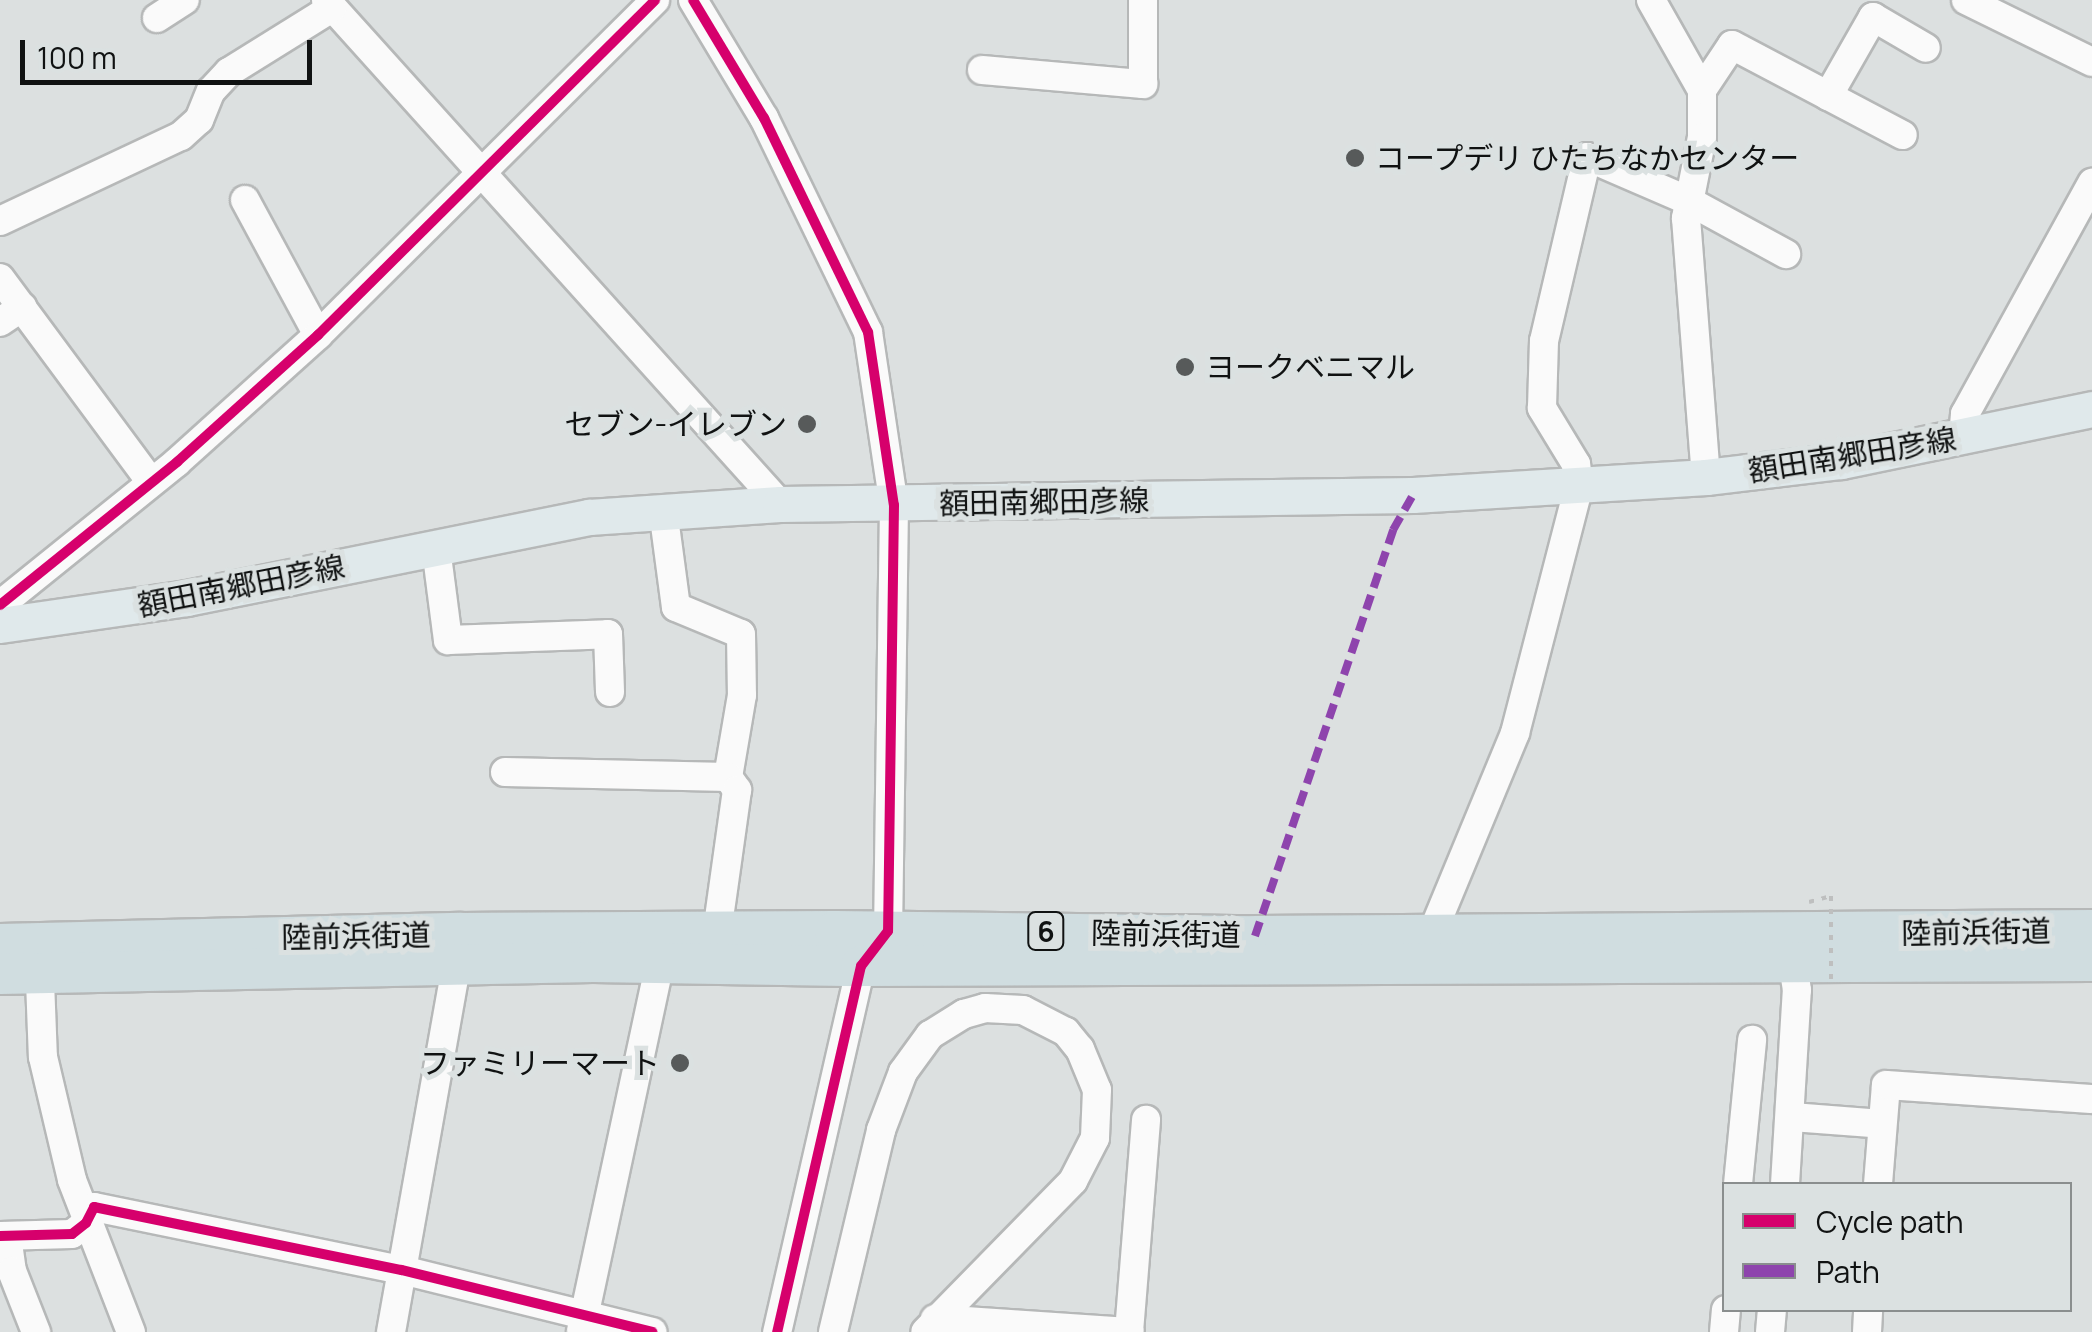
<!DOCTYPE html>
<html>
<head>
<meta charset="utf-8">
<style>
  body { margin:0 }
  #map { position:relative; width:2092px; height:1332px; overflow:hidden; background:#dce0e0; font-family:Manrope,"Noto Sans JP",sans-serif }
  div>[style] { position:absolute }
  .path>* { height:4px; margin-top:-2px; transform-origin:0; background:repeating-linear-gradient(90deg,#bebfbf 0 5px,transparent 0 13px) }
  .roads { filter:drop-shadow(2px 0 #b6b8b8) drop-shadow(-2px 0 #b6b8b8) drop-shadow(0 2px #b6b8b8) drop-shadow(0 -2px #b6b8b8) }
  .minor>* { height:28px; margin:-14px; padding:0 14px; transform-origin:14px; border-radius:14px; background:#fafafa }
  .major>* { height:35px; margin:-17.5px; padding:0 17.5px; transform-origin:17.5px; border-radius:17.5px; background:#e0e9eb }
  .highway>* { height:40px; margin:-20px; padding:0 20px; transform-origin:20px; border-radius:20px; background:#d0dde0 }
  .path-bridge>* { height:4px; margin-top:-2px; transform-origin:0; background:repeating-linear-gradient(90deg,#bebfbf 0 5px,transparent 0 13px) }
  .quiet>* { height:8px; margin-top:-4px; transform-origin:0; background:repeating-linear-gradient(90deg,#8e44ad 0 15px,transparent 0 23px) }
  .cycleway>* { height:10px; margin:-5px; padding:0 5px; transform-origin:5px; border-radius:5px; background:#d6006c }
  .dots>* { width:28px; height:28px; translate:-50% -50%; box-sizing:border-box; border:5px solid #dbe1e1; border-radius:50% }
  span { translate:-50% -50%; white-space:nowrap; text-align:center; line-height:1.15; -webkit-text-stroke:10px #dbe1e1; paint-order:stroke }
  .shield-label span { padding:2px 8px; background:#dbe1e1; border:2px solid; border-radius:8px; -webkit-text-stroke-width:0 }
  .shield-label { font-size:28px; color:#101212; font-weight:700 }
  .poi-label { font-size:30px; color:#101212 }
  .left { translate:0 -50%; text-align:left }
  .right { translate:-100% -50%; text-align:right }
  .street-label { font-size:30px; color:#101212 }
  .legend { position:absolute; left:1722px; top:1182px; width:350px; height:130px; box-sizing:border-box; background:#dbe1e1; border:2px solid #8a8e8e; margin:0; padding:12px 18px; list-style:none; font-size:30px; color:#101212 }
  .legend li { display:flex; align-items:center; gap:20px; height:50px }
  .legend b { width:50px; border:2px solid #8a8e8e }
  .scale { position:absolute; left:20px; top:40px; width:292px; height:45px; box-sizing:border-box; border:5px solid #101212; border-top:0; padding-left:12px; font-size:30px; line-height:35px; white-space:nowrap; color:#101212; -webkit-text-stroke:8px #dbe1e1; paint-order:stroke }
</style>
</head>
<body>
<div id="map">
  <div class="path">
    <div style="left:1809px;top:902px;width:23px;rotate:-15deg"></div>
  </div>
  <div class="roads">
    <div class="minor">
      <div style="left:326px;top:0;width:678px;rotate:47.99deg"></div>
      <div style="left:693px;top:0;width:138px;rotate:59deg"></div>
      <div style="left:764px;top:118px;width:238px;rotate:64.1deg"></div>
      <div style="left:868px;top:332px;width:175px;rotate:81.5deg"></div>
      <div style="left:894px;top:505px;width:426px;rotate:90.8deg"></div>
      <div style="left:888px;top:931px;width:44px;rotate:127.6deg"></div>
      <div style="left:861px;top:966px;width:376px;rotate:102.9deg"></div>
      <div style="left:1651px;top:0;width:103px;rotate:60.5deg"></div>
      <div style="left:1702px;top:90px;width:47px;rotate:90deg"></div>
      <div style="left:1702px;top:137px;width:83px;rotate:101.2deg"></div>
      <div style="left:1686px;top:218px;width:260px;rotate:85.6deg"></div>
      <div style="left:1966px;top:0;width:140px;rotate:26.2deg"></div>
      <div style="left:157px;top:18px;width:33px;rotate:-33deg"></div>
      <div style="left:982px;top:70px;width:162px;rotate:5deg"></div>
      <div style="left:1143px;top:84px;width:84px;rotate:-90deg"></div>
      <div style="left:1702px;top:90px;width:54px;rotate:-56.3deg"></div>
      <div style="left:1732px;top:45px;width:193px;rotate:27.8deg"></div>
      <div style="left:1828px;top:96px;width:91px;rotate:-60.3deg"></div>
      <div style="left:1873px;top:17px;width:61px;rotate:30.3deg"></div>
      <div style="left:245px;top:200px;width:153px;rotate:61.6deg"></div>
      <div style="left:0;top:221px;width:200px;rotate:-25.2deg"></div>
      <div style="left:181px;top:136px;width:24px;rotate:-42deg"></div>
      <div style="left:199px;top:120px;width:31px;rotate:-68deg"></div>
      <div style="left:211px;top:91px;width:26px;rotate:-47deg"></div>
      <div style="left:229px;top:72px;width:121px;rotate:-31.9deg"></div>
      <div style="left:0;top:278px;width:254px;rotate:53.5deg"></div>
      <div style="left:0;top:322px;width:27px;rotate:-34deg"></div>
      <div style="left:1963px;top:437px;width:23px;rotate:-85deg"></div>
      <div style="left:1965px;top:414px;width:264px;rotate:-61.2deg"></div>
      <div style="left:663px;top:510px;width:98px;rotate:82.4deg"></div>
      <div style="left:676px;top:607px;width:70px;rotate:22.6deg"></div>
      <div style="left:741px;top:634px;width:61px;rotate:89.1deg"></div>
      <div style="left:742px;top:695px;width:83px;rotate:99.7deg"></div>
      <div style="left:436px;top:548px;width:93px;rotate:82.6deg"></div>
      <div style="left:448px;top:640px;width:160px;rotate:-2.1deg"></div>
      <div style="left:608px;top:634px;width:58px;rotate:88deg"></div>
      <div style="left:0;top:605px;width:228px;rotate:-38.9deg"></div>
      <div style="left:177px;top:462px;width:190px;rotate:-42deg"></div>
      <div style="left:318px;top:335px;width:475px;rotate:-44.8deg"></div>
      <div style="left:505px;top:772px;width:223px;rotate:1.3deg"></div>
      <div style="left:728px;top:777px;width:16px;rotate:55deg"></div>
      <div style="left:737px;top:790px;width:143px;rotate:98deg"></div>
      <div style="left:1431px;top:936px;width:220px;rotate:-67.5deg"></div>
      <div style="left:1515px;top:733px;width:256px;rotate:-75.5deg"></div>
      <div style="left:1579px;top:485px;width:21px;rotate:-98deg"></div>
      <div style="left:1576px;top:464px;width:66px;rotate:-121.3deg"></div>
      <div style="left:1542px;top:408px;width:67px;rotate:-88.3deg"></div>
      <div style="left:1544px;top:341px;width:189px;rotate:-76.8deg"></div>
      <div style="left:1587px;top:157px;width:109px;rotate:23.3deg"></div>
      <div style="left:1687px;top:200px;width:113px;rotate:28.6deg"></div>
      <div style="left:39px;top:955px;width:102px;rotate:87.8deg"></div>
      <div style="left:43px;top:1057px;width:126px;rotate:76.7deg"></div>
      <div style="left:72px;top:1180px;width:163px;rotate:68.8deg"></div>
      <div style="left:1792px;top:1117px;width:90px;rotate:4.4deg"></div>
      <div style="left:1738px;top:1184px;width:145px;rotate:-84.4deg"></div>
      <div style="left:1785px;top:1184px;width:194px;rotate:-86.5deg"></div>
      <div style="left:1797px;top:990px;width:44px;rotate:-99.2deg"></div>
      <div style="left:1878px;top:1184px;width:99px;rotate:-85.4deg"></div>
      <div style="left:1886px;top:1085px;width:206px;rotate:3.9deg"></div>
      <div style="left:0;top:1236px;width:72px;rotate:-1.6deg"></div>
      <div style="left:72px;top:1234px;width:18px;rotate:-38deg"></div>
      <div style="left:86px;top:1223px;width:18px;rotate:-63deg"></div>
      <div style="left:94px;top:1207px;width:314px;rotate:11.6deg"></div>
      <div style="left:402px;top:1270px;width:258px;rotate:13.9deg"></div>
      <div style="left:7px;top:1236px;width:35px;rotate:82deg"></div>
      <div style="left:12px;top:1271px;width:66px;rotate:68.5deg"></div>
      <div style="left:935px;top:1319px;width:195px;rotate:3.8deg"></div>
      <div style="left:581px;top:1331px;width:376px;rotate:-77.9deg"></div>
      <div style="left:391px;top:1332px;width:388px;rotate:-79.9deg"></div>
      <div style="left:833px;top:1332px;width:208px;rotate:-76.6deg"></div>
      <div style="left:881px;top:1130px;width:62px;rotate:-69.2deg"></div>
      <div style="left:903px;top:1072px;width:46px;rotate:-53.9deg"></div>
      <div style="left:930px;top:1035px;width:40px;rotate:-32deg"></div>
      <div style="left:964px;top:1014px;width:22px;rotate:-16deg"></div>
      <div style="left:985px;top:1008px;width:38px;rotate:3deg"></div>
      <div style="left:1023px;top:1010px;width:48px;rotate:27.1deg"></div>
      <div style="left:1066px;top:1032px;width:22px;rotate:51deg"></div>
      <div style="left:1080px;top:1049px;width:44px;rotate:67.5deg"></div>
      <div style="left:1097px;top:1090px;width:48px;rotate:92.4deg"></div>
      <div style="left:1095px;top:1138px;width:48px;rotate:117.1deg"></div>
      <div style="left:1073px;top:1181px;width:211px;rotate:134.4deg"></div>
      <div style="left:1129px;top:1332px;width:213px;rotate:-85.4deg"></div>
      <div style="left:1724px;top:1332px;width:22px;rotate:-85deg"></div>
      <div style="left:1770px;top:1332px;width:22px;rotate:-85deg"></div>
      <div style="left:1867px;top:1332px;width:22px;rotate:-87deg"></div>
    </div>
    <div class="major">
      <div style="left:0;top:625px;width:189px;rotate:-8.2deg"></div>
      <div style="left:187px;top:598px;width:410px;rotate:-11.4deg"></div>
      <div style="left:589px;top:517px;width:191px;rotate:-3.9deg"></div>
      <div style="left:780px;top:504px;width:633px;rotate:-0.81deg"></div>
      <div style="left:1413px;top:495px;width:294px;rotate:-3.5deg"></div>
      <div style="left:1706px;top:477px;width:136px;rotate:-6.8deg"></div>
      <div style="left:1841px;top:461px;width:256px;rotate:-11.7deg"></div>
    </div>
    <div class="highway">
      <div style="left:0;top:944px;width:461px;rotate:-1.4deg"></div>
      <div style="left:461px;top:933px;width:374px;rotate:-0.3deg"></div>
      <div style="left:835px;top:931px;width:420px;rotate:0.7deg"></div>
      <div style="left:1255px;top:936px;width:837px;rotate:-0.41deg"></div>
      <div style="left:0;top:974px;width:593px;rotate:-1.16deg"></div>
      <div style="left:593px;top:962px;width:268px;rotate:0.9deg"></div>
      <div style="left:861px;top:966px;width:1231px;rotate:-0.23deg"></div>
    </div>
  </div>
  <div class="path-bridge">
    <div style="left:1831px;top:896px;width:91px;rotate:90deg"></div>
  </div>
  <div class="quiet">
    <div style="left:1255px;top:936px;width:429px;rotate:-71.2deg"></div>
    <div style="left:1393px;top:530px;width:40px;rotate:-60.3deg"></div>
  </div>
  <div class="cycleway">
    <div style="left:693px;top:0;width:138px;rotate:59deg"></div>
    <div style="left:764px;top:118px;width:238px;rotate:64.1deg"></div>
    <div style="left:868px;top:332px;width:175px;rotate:81.5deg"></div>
    <div style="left:894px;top:505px;width:426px;rotate:90.8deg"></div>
    <div style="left:888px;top:931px;width:44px;rotate:127.6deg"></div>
    <div style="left:861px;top:966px;width:376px;rotate:102.9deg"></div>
    <div style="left:0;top:605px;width:228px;rotate:-38.9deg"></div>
    <div style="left:177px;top:462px;width:190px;rotate:-42deg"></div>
    <div style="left:318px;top:335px;width:475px;rotate:-44.8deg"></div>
    <div style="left:0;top:1236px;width:72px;rotate:-1.6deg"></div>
    <div style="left:72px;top:1234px;width:18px;rotate:-38deg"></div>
    <div style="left:86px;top:1223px;width:18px;rotate:-63deg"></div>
    <div style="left:94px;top:1207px;width:314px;rotate:11.6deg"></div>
    <div style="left:402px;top:1270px;width:258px;rotate:13.9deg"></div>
  </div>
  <div class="dots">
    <div style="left:1355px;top:158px;background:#575a5a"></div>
    <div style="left:1185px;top:367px;background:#575a5a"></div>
    <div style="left:807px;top:424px;background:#575a5a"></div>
    <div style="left:680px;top:1063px;background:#575a5a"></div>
  </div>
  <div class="shield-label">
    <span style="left:1046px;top:931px">6</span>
  </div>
  <div class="poi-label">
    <span class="left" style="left:1375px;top:158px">コープデリ ひたちなかセンター</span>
    <span class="left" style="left:1205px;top:367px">ヨークベニマル</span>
    <span class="right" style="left:787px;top:424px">セブン-イレブン</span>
    <span class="right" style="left:660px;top:1063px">ファミリーマート</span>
  </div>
  <div class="street-label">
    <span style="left:1852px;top:455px;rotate:-9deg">額田南郷田彦線</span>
    <span style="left:1044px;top:502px;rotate:-1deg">額田南郷田彦線</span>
    <span style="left:241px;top:586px;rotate:-11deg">額田南郷田彦線</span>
    <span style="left:1976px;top:932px;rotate:-1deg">陸前浜街道</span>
    <span style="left:1166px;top:934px;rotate:1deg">陸前浜街道</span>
    <span style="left:356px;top:936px;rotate:-1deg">陸前浜街道</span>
  </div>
  <ul class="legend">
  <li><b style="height:12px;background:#d6006c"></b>Cycle path</li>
  <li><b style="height:12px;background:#8e44ad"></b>Path</li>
  </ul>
  <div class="scale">100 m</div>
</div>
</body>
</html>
